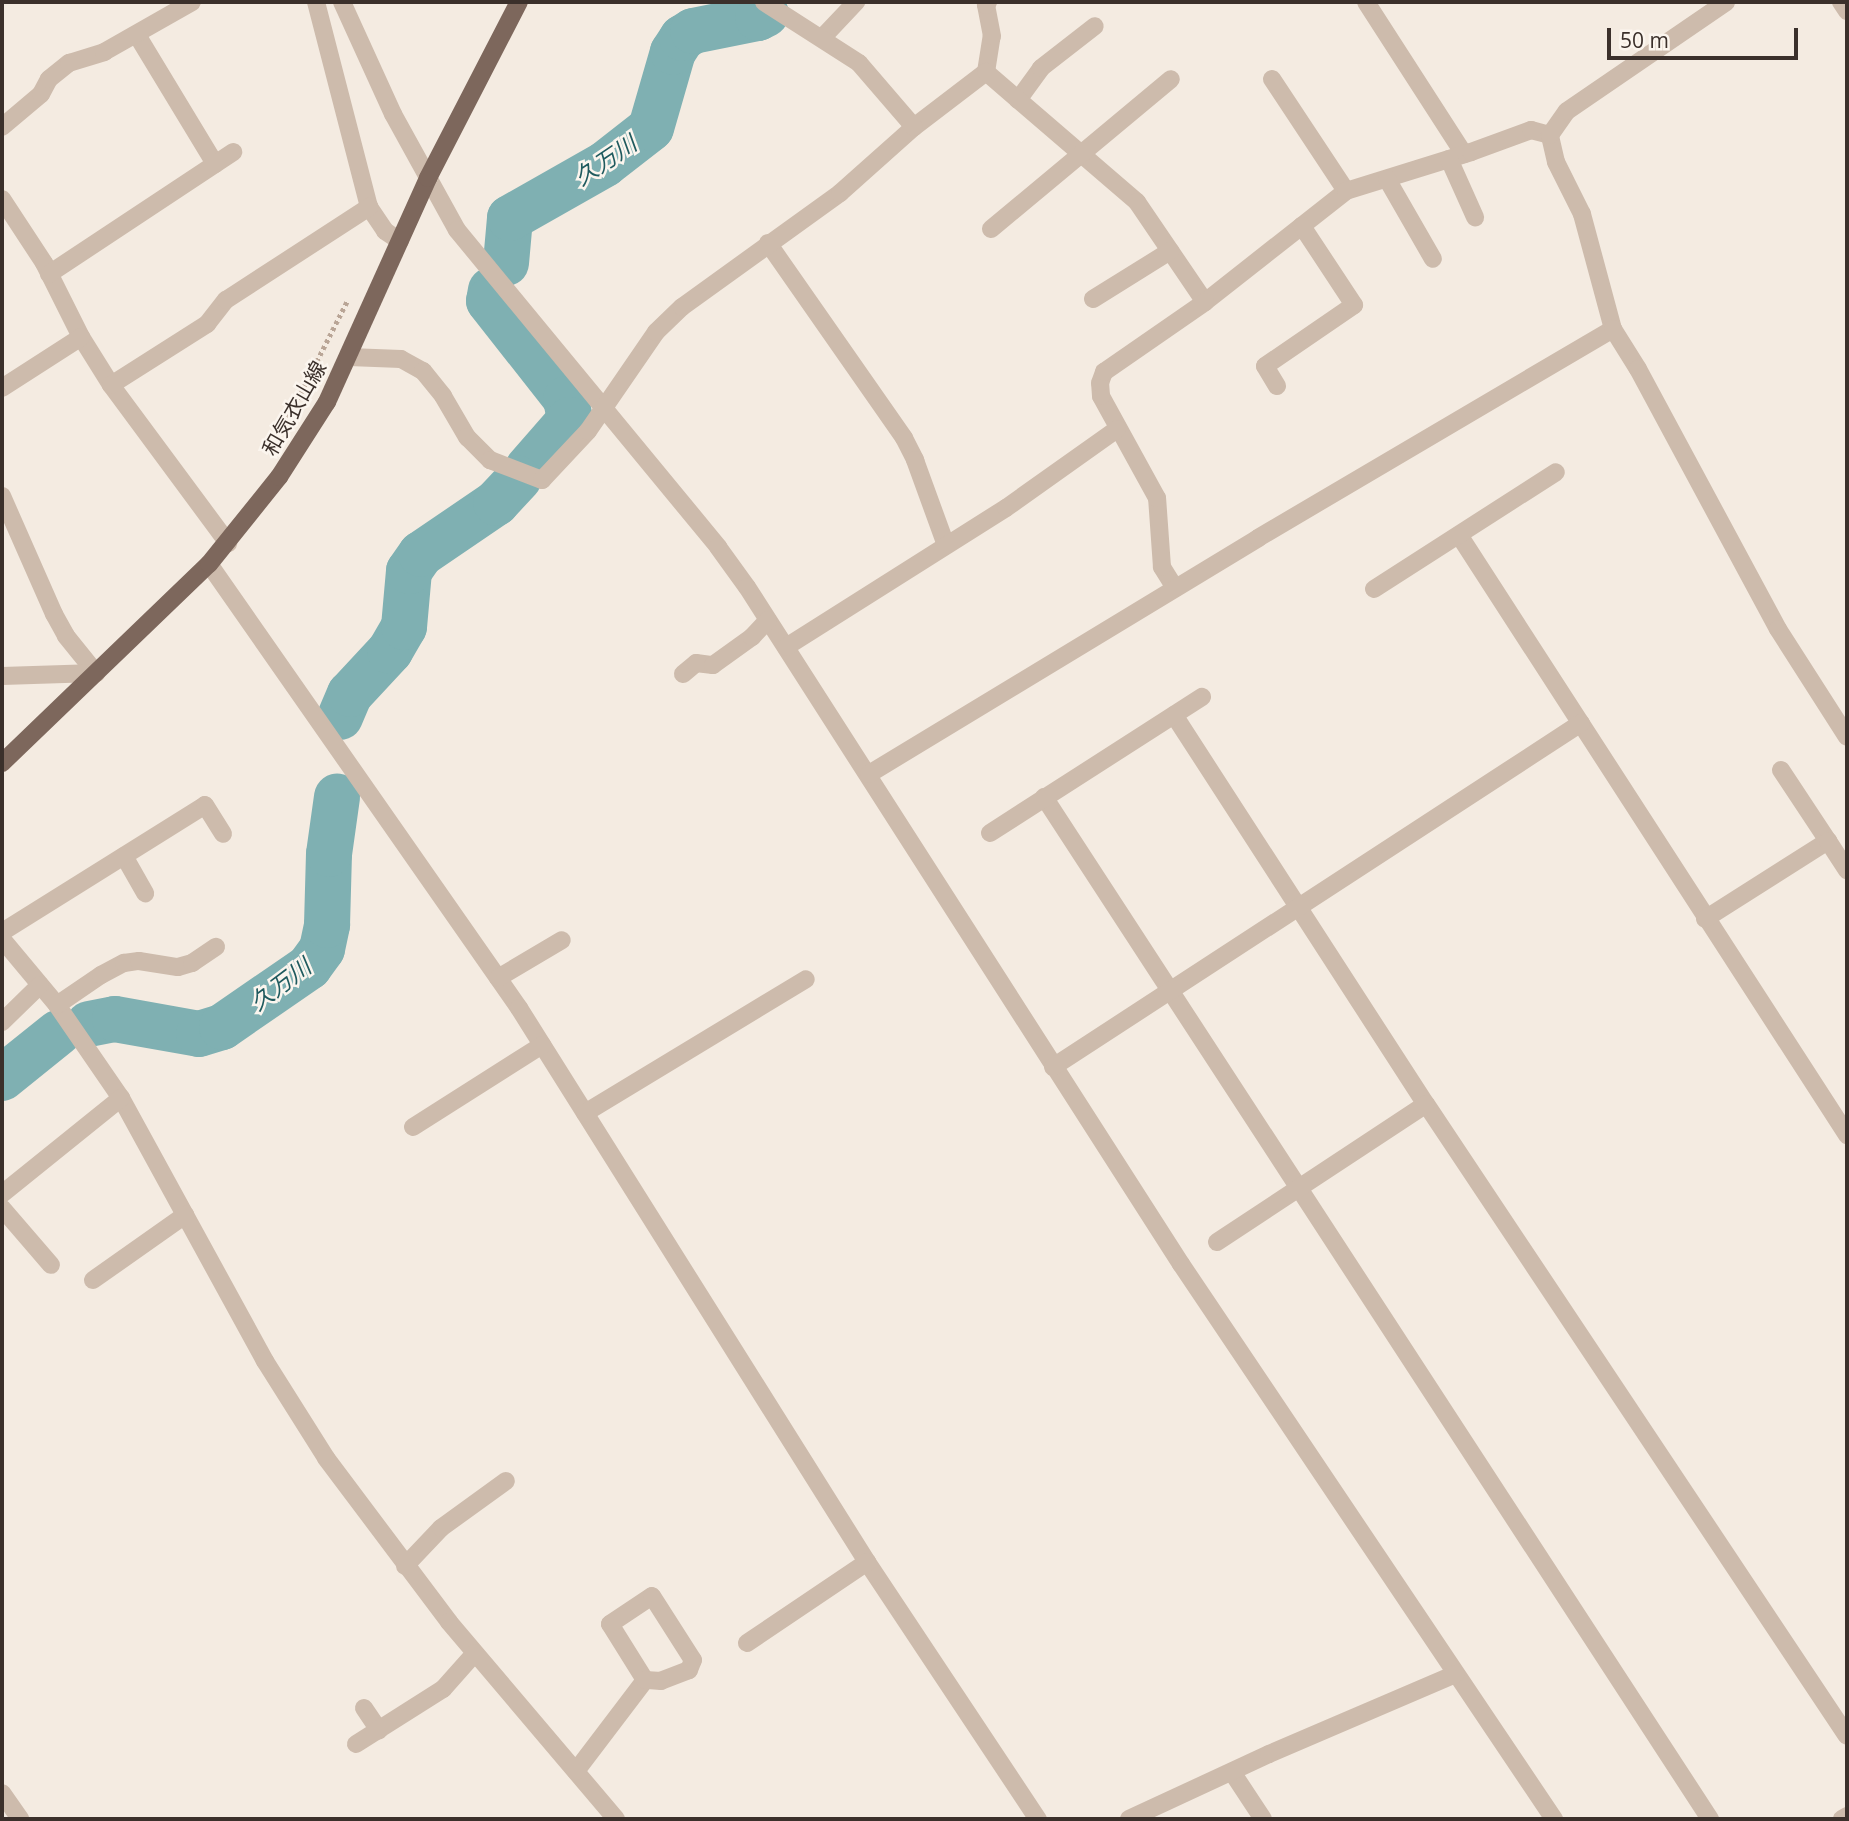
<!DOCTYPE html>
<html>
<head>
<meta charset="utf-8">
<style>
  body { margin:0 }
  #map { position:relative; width:1849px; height:1821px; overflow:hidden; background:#f4ebe1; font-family:"Open Sans","Noto Sans JP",sans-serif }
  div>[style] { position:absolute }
  .river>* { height:46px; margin:-23px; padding:0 23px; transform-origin:23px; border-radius:23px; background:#7fb0b2 }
  .path>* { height:4.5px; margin-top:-2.25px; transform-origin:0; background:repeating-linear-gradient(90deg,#b9a596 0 3.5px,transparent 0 7px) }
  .minor>* { height:18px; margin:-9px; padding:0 9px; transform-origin:9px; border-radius:9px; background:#cdbbac }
  .major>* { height:18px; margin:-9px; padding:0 9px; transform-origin:9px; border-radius:9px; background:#7d675c }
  span { translate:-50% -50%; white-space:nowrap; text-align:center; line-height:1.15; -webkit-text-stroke:5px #fbf5ee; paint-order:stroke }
  .street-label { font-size:21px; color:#3b302b }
  .water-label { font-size:23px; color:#1f5a5e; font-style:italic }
  .frame { position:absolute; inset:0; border:4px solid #3b302b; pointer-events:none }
  .scale { position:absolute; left:1607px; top:28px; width:191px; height:32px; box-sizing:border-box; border:4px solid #3b302b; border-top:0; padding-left:9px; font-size:21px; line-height:24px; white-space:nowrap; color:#3b302b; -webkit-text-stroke:5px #fbf5ee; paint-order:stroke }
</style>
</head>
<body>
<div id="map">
  <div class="river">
    <div style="left:506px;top:263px;width:45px;rotate:-84.9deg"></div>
    <div style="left:510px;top:218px;width:109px;rotate:-29.6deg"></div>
    <div style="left:605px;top:164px;width:58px;rotate:-38deg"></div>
    <div style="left:651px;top:128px;width:79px;rotate:-73.9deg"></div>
    <div style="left:673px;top:52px;width:17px;rotate:-57deg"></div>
    <div style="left:682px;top:38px;width:13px;rotate:-32deg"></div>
    <div style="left:693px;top:31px;width:66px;rotate:-11.3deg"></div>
    <div style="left:758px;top:18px;width:9px;rotate:-27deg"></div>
    <div style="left:491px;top:290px;width:11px;rotate:100deg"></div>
    <div style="left:489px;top:301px;width:125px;rotate:51.8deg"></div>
    <div style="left:566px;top:399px;width:21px;rotate:79deg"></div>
    <div style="left:570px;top:420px;width:64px;rotate:131.2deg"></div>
    <div style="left:340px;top:717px;width:25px;rotate:-67deg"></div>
    <div style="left:350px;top:694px;width:59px;rotate:-47.1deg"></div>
    <div style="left:390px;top:651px;width:28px;rotate:-60deg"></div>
    <div style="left:404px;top:627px;width:56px;rotate:-84.9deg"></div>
    <div style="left:409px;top:571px;width:21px;rotate:-55deg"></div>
    <div style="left:421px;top:554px;width:91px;rotate:-34.2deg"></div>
    <div style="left:496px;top:503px;width:33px;rotate:-47deg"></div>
    <div style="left:89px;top:1024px;width:26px;rotate:-11deg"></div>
    <div style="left:115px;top:1019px;width:85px;rotate:10.1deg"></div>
    <div style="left:199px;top:1034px;width:24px;rotate:-17deg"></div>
    <div style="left:222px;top:1027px;width:106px;rotate:-34.6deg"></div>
    <div style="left:309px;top:967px;width:22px;rotate:-54deg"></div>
    <div style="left:322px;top:949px;width:25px;rotate:-78deg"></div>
    <div style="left:327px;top:925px;width:71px;rotate:-88.4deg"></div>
    <div style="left:329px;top:854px;width:58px;rotate:-82deg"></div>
    <div style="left:2px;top:1078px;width:72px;rotate:-38.8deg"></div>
  </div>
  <div class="path">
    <div style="left:285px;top:424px;width:138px;rotate:-63.2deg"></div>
  </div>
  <div class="minor">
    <div style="left:316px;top:2px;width:212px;rotate:75.5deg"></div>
    <div style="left:369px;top:207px;width:29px;rotate:56deg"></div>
    <div style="left:385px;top:231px;width:18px;rotate:34deg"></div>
    <div style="left:342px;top:2px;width:123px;rotate:65.5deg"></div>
    <div style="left:393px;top:114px;width:132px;rotate:61.1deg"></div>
    <div style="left:457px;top:230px;width:411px;rotate:50.5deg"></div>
    <div style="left:718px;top:547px;width:49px;rotate:54.1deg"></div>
    <div style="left:747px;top:587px;width:804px;rotate:57.34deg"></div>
    <div style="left:1181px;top:1264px;width:669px;rotate:56.1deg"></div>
    <div style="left:1366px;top:2px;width:181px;rotate:57.2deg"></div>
    <div style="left:1841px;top:2px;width:11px;rotate:56deg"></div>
    <div style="left:137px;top:35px;width:151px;rotate:58.8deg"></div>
    <div style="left:822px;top:38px;width:50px;rotate:-46.6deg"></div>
    <div style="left:986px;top:72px;width:36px;rotate:-81deg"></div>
    <div style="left:992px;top:36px;width:32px;rotate:-101deg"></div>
    <div style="left:986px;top:5px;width:4px;rotate:-56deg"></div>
    <div style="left:1272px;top:79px;width:134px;rotate:56.5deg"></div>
    <div style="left:1018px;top:100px;width:39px;rotate:-54deg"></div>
    <div style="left:1041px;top:68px;width:68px;rotate:-37.9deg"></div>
    <div style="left:2px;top:127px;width:51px;rotate:-40.2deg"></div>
    <div style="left:41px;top:94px;width:17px;rotate:-62deg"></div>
    <div style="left:49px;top:79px;width:26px;rotate:-39deg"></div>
    <div style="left:69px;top:63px;width:37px;rotate:-17deg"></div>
    <div style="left:104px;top:52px;width:101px;rotate:-29.6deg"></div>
    <div style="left:914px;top:127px;width:91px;rotate:-37.4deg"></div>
    <div style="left:986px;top:72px;width:199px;rotate:40.7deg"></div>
    <div style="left:1137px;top:202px;width:121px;rotate:55.8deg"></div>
    <div style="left:1205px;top:302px;width:179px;rotate:-38.2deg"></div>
    <div style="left:1346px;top:191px;width:131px;rotate:-17.3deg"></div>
    <div style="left:1471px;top:152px;width:64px;rotate:-20.1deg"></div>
    <div style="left:1531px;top:130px;width:20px;rotate:15deg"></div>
    <div style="left:1449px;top:159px;width:64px;rotate:65.9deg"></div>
    <div style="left:1387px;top:179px;width:92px;rotate:60.1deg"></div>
    <div style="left:2px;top:199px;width:77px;rotate:56.7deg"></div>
    <div style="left:44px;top:263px;width:83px;rotate:63.4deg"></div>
    <div style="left:81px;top:337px;width:57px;rotate:58deg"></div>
    <div style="left:111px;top:385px;width:197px;rotate:53.5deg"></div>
    <div style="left:991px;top:229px;width:234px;rotate:-39.8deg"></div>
    <div style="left:768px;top:243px;width:238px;rotate:55.1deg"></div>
    <div style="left:904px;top:438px;width:25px;rotate:63deg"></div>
    <div style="left:915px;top:460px;width:90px;rotate:70deg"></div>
    <div style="left:49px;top:274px;width:221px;rotate:-33.5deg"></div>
    <div style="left:1093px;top:299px;width:91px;rotate:-31.9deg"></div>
    <div style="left:1613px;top:329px;width:119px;rotate:-105.1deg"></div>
    <div style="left:1582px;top:214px;width:58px;rotate:-116.6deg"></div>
    <div style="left:1556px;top:162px;width:28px;rotate:-103deg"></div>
    <div style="left:1550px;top:135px;width:29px;rotate:-55deg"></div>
    <div style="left:1567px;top:111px;width:193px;rotate:-34.4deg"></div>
    <div style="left:349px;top:357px;width:52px;rotate:2.2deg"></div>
    <div style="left:401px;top:359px;width:25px;rotate:29deg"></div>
    <div style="left:423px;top:371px;width:32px;rotate:51deg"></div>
    <div style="left:443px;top:396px;width:48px;rotate:59.7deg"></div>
    <div style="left:467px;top:437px;width:33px;rotate:45deg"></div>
    <div style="left:490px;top:460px;width:56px;rotate:21deg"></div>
    <div style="left:542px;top:480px;width:67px;rotate:-46.8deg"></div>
    <div style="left:588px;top:431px;width:120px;rotate:-55.5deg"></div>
    <div style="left:656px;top:332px;width:36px;rotate:-44deg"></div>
    <div style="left:682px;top:307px;width:195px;rotate:-35.8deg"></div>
    <div style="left:840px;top:193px;width:99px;rotate:-41.7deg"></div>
    <div style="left:914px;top:127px;width:84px;rotate:-130.7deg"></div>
    <div style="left:859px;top:63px;width:113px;rotate:-147.3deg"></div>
    <div style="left:111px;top:385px;width:114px;rotate:-32.4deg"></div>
    <div style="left:207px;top:324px;width:31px;rotate:-52deg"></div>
    <div style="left:226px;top:300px;width:171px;rotate:-33deg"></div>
    <div style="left:1277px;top:386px;width:23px;rotate:-121deg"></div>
    <div style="left:1265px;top:366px;width:108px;rotate:-34.4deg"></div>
    <div style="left:1354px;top:305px;width:95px;rotate:-123.4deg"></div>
    <div style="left:2px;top:388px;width:94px;rotate:-32.8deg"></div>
    <div style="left:2px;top:496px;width:129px;rotate:66.2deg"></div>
    <div style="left:54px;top:614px;width:25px;rotate:61deg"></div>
    <div style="left:66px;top:636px;width:48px;rotate:51deg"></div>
    <div style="left:96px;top:673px;width:94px;rotate:178.2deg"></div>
    <div style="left:1459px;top:535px;width:715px;rotate:57.11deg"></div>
    <div style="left:209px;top:564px;width:542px;rotate:55.08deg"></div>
    <div style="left:519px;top:1008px;width:654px;rotate:57.86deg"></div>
    <div style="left:867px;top:1562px;width:309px;rotate:56.4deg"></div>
    <div style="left:1175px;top:588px;width:25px;rotate:-122deg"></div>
    <div style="left:1162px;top:567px;width:69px;rotate:-94.1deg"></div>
    <div style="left:1157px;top:498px;width:116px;rotate:-118.8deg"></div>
    <div style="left:1101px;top:396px;width:13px;rotate:-94deg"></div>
    <div style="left:1100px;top:383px;width:12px;rotate:-70deg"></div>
    <div style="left:1104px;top:372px;width:123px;rotate:-34.7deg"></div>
    <div style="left:1374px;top:589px;width:216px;rotate:-32.7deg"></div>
    <div style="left:786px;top:647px;width:260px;rotate:-32.3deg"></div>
    <div style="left:1006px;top:508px;width:136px;rotate:-35.4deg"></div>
    <div style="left:683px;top:674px;width:17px;rotate:-40deg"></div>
    <div style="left:696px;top:663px;width:17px;rotate:7deg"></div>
    <div style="left:713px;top:665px;width:48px;rotate:-35.7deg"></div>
    <div style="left:752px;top:637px;width:23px;rotate:-47deg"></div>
    <div style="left:1174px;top:715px;width:463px;rotate:57.1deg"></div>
    <div style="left:1426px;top:1104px;width:759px;rotate:56.33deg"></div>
    <div style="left:1781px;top:770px;width:85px;rotate:56.5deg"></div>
    <div style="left:869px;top:774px;width:455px;rotate:-31.2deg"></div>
    <div style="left:1258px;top:538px;width:412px;rotate:-30.5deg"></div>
    <div style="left:1613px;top:329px;width:47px;rotate:58deg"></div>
    <div style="left:1638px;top:369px;width:295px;rotate:61.7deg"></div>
    <div style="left:1778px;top:629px;width:128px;rotate:57.4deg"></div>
    <div style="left:1044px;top:797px;width:1220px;rotate:56.91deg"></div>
    <div style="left:990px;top:833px;width:252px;rotate:-32.7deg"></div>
    <div style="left:124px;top:856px;width:43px;rotate:60.4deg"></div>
    <div style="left:1705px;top:919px;width:146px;rotate:-32.4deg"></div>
    <div style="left:1828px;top:841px;width:35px;rotate:57deg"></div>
    <div style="left:2px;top:932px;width:239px;rotate:-32deg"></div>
    <div style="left:205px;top:805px;width:34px;rotate:58deg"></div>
    <div style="left:2px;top:939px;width:86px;rotate:50.2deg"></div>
    <div style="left:57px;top:1005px;width:113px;rotate:55.5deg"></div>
    <div style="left:121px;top:1098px;width:300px;rotate:61.3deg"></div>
    <div style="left:265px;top:1361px;width:115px;rotate:57.8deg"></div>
    <div style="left:326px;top:1458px;width:205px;rotate:53.1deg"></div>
    <div style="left:449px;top:1622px;width:258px;rotate:49.7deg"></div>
    <div style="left:498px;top:978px;width:74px;rotate:-30.7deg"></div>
    <div style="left:57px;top:1005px;width:53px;rotate:-34.3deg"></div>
    <div style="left:101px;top:975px;width:26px;rotate:-28deg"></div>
    <div style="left:124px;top:963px;width:15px;rotate:-8deg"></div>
    <div style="left:139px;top:961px;width:39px;rotate:9deg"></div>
    <div style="left:178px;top:967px;width:15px;rotate:-16deg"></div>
    <div style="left:192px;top:963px;width:29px;rotate:-34deg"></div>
    <div style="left:2px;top:1022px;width:53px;rotate:-44.2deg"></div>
    <div style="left:1053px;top:1067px;width:630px;rotate:-33.08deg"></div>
    <div style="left:585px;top:1113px;width:258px;rotate:-31.2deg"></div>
    <div style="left:413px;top:1127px;width:153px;rotate:-32.4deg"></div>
    <div style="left:2px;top:1194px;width:153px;rotate:-38.9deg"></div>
    <div style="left:2px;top:1208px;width:75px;rotate:49.3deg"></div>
    <div style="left:1217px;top:1242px;width:250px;rotate:-33.4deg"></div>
    <div style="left:93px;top:1280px;width:113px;rotate:-35.2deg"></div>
    <div style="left:405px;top:1566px;width:52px;rotate:-46.5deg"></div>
    <div style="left:441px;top:1528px;width:80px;rotate:-35.9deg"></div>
    <div style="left:747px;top:1643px;width:145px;rotate:-34deg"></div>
    <div style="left:364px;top:1708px;width:27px;rotate:56deg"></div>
    <div style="left:356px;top:1744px;width:103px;rotate:-32.3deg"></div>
    <div style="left:443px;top:1689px;width:48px;rotate:-48.4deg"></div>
    <div style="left:576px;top:1771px;width:114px;rotate:-52.8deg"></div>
    <div style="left:645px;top:1680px;width:66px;rotate:-122deg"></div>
    <div style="left:610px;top:1624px;width:50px;rotate:-33.7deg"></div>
    <div style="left:652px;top:1596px;width:76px;rotate:57.4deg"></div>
    <div style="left:693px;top:1660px;width:11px;rotate:112deg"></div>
    <div style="left:689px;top:1670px;width:30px;rotate:159deg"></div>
    <div style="left:661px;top:1681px;width:16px;rotate:-176deg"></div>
    <div style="left:1232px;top:1772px;width:56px;rotate:56.6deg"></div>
    <div style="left:2px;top:1793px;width:32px;rotate:55deg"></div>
    <div style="left:1129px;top:1819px;width:154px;rotate:-24.9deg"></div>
    <div style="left:1269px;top:1754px;width:203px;rotate:-23.2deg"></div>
    <div style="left:1842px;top:1819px;width:6px;rotate:-31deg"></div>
  </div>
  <div class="major">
    <div style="left:2px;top:763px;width:287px;rotate:-43.9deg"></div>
    <div style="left:209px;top:564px;width:112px;rotate:-51.2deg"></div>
    <div style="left:279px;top:477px;width:89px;rotate:-57.4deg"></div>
    <div style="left:327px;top:402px;width:246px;rotate:-65.7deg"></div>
    <div style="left:428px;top:178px;width:198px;rotate:-62.7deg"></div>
  </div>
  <div class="street-label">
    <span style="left:294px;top:408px;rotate:-60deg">和気衣山線</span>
  </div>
  <div class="water-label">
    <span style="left:605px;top:160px;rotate:-34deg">久万川</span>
    <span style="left:280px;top:984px;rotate:-37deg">久万川</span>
  </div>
  <div class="frame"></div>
  <div class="scale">50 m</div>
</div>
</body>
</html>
